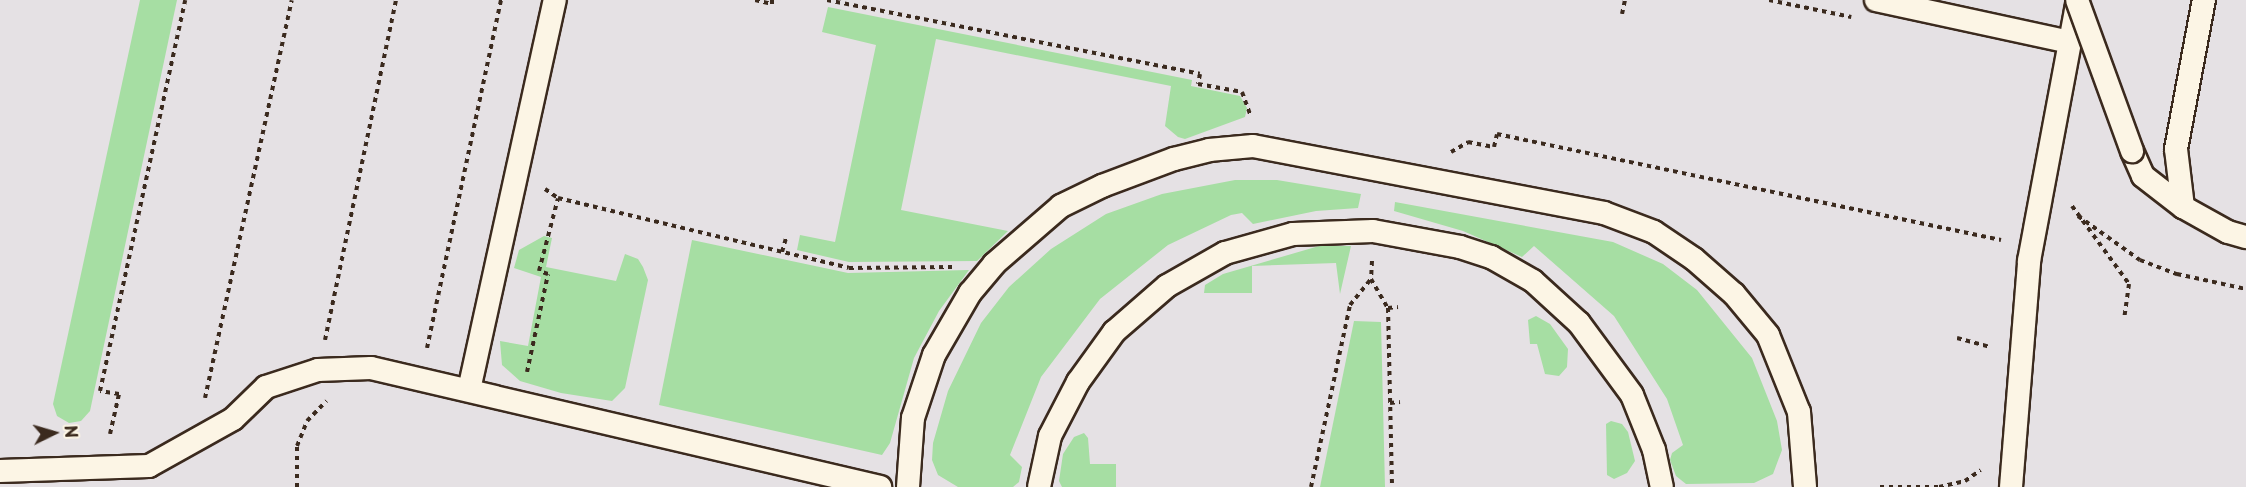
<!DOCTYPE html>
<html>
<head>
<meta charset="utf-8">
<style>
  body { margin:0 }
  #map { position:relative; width:2246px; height:487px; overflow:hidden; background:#fcf5e5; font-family:"Playpen Sans",sans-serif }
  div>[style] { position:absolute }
  .built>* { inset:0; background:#e5e1e4; transform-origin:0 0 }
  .green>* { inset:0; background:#a6dea3 }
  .path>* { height:4px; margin-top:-2px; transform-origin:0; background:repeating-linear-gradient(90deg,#3b2a1e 0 4.5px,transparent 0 9px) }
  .roads { filter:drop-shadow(2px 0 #3b2a1e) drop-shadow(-2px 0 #3b2a1e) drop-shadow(0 2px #3b2a1e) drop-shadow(0 -2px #3b2a1e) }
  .service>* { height:22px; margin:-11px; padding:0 11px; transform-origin:11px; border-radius:11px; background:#fcf5e5 }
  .bridges { filter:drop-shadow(2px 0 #3b2a1e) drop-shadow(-2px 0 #3b2a1e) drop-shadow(0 2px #3b2a1e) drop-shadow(0 -2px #3b2a1e) }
  .service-bridge>* { height:22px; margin:-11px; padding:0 11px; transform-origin:11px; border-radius:11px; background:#fcf5e5 }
  span { translate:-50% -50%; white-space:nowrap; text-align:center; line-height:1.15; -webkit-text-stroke:6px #fcf5e5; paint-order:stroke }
  .north { position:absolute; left:24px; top:403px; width:60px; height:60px; -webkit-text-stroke:4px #fcf5e5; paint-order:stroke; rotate:85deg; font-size:16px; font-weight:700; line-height:24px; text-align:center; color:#3b2a1e }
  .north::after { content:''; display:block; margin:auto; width:21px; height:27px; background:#3b2a1e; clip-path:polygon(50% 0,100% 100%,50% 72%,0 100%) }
</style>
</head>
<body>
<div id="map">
  <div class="built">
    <div style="left:0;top:0;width:2246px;height:487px"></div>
  </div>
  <div class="green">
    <div style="clip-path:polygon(140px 0,177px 0,90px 411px,81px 421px,69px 423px,57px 416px,53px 404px)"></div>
    <div style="clip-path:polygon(828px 7px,1192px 80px,1191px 86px,1240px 96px,1247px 108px,1245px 117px,1185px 139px,1178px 137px,1165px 126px,1171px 86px,936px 39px,901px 210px,1008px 231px,977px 261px,849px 262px,797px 250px,800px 235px,835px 242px,876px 45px,822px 32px)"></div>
    <div style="clip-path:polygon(1235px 180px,1277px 180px,1361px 194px,1358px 208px,1316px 211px,1253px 224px,1242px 213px,1231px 215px,1168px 245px,1100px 299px,1041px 377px,1010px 455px,1022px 467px,1019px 482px,1013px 487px,958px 487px,938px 475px,932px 460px,933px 443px,948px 391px,981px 323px,1009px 287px,1051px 249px,1106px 214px,1162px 194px)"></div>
    <div style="clip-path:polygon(1395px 202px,1613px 242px,1663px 264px,1697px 290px,1752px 358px,1777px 421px,1782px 450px,1773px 474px,1754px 483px,1686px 484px,1676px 476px,1670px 460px,1672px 453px,1683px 445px,1667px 399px,1614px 316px,1534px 246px,1522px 257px,1463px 231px,1394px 211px)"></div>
    <div style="clip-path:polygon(544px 236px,552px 238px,546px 267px,616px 281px,625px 254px,638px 259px,643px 267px,648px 280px,625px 388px,612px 401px,561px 393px,520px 381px,502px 365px,500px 341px,528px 346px,541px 277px,514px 268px,519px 250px)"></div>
    <div style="clip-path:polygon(692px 240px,848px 273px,969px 270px,939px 311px,914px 358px,890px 443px,882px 455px,659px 405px)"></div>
    <div style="clip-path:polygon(1319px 246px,1351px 246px,1340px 294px,1336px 263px,1252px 266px,1252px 293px,1204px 293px,1205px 285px,1223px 274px)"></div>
    <div style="clip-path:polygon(1536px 316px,1550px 324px,1568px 349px,1567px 367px,1559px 376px,1545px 374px,1537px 344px,1530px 344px,1528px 320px)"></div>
    <div style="clip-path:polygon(1354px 321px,1381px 322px,1385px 487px,1320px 487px)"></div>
    <div style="clip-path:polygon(1611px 421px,1622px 424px,1628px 432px,1635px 461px,1627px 473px,1614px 479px,1607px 475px,1606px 424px)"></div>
    <div style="clip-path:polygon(1084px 433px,1088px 438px,1090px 464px,1116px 464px,1116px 487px,1062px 487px,1059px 481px,1063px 454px,1074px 437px)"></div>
  </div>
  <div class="path">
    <div style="left:755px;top:0;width:17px;rotate:13deg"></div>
    <div style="left:772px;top:4px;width:4px;rotate:-90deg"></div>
    <div style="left:827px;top:0;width:380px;rotate:11.2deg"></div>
    <div style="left:1200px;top:74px;width:10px;rotate:101deg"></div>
    <div style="left:1198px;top:84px;width:45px;rotate:10.3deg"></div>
    <div style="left:1242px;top:92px;width:23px;rotate:70deg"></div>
    <div style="left:1769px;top:0;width:84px;rotate:11.7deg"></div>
    <div style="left:1622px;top:14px;width:14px;rotate:-78deg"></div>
    <div style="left:1451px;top:152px;width:20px;rotate:-30deg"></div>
    <div style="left:1468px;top:142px;width:26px;rotate:11deg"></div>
    <div style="left:1494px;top:147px;width:13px;rotate:-77deg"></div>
    <div style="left:1497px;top:134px;width:515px;rotate:11.88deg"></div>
    <div style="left:545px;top:189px;width:16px;rotate:35deg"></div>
    <div style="left:558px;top:198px;width:299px;rotate:13.5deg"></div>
    <div style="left:849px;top:268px;width:103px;rotate:-0.6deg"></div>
    <div style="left:2072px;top:206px;width:97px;rotate:53.8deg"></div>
    <div style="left:2129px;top:284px;width:34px;rotate:98deg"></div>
    <div style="left:2078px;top:216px;width:76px;rotate:35.4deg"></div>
    <div style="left:2140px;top:260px;width:40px;rotate:21deg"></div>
    <div style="left:2177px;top:274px;width:71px;rotate:12.3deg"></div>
    <div style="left:782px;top:252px;width:15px;rotate:-74deg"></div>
    <div style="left:1372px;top:261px;width:18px;rotate:93deg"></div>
    <div style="left:1371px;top:279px;width:34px;rotate:60deg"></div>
    <div style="left:1388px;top:308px;width:179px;rotate:88.7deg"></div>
    <div style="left:1388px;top:308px;width:10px;rotate:-6deg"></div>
    <div style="left:1957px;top:338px;width:35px;rotate:15deg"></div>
    <div style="left:325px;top:340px;width:347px;rotate:-78.2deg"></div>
    <div style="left:427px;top:348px;width:356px;rotate:-78deg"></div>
    <div style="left:527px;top:372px;width:100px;rotate:-77.9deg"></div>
    <div style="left:548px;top:274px;width:9px;rotate:-162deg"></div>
    <div style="left:539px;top:271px;width:75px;rotate:-75.4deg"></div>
    <div style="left:205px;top:398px;width:407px;rotate:-77.7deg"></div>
    <div style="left:1390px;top:403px;width:10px;rotate:-6deg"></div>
    <div style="left:110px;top:434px;width:41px;rotate:-77.3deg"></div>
    <div style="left:119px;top:394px;width:19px;rotate:-171deg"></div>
    <div style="left:100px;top:391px;width:400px;rotate:-77.7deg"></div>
    <div style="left:297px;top:487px;width:41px;rotate:-90deg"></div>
    <div style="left:297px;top:446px;width:27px;rotate:-68deg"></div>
    <div style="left:307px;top:421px;width:28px;rotate:-46deg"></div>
    <div style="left:1311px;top:487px;width:186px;rotate:-77.9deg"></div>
    <div style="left:1350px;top:305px;width:33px;rotate:-51deg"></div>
    <div style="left:1880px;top:487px;width:59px"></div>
    <div style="left:1939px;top:487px;width:27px;rotate:-13deg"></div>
    <div style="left:1965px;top:481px;width:19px;rotate:-35deg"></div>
  </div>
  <div class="roads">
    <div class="service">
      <div style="left:1876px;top:0;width:199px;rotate:12.2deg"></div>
      <div style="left:2132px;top:151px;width:27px;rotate:66deg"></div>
      <div style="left:2143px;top:176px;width:51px;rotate:37.8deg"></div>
      <div style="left:2183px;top:207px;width:51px;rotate:29.1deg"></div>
      <div style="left:2228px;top:232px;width:19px;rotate:16deg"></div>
      <div style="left:2183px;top:207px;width:58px;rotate:-96.9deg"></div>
      <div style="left:2176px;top:149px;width:152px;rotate:-79.4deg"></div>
      <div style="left:469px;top:390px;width:399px;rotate:-77.6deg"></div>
      <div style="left:0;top:471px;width:149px;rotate:-1.9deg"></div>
      <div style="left:149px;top:466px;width:96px;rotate:-29.2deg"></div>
      <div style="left:233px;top:419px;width:46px;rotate:-44.1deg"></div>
      <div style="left:266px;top:387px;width:55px;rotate:-18.1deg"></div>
      <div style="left:318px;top:370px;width:53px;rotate:-2.2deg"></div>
      <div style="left:371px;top:368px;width:523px;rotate:13.16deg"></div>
      <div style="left:908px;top:487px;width:69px;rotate:-85.9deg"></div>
      <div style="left:913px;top:418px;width:66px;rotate:-71.6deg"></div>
      <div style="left:934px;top:355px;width:72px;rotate:-59.9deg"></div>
      <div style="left:970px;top:293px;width:38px;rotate:-50deg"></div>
      <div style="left:994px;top:264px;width:89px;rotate:-40.9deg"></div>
      <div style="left:1061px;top:206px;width:46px;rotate:-26deg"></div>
      <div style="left:1102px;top:186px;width:77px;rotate:-20.6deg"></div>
      <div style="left:1174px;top:159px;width:36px;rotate:-14deg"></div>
      <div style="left:1209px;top:150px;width:44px;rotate:-5.2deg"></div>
      <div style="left:1253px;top:146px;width:357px;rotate:10.8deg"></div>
      <div style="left:1604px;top:213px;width:53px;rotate:20.8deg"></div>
      <div style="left:1654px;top:232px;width:48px;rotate:34deg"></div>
      <div style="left:1694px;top:259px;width:53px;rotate:41.2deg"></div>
      <div style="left:1734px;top:294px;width:53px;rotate:50.3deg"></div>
      <div style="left:1768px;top:335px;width:83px;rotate:68.1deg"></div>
      <div style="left:1799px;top:412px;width:75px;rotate:85.4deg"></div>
      <div style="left:1039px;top:487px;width:52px;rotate:-77.8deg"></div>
      <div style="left:1050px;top:436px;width:61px;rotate:-62.6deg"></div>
      <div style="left:1078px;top:382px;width:62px;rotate:-54.2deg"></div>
      <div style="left:1114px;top:332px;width:70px;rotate:-41deg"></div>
      <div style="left:1167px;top:286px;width:67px;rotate:-29.6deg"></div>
      <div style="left:1225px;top:253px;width:71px;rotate:-15.6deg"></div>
      <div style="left:1293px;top:234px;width:80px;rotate:-2.1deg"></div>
      <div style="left:1373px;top:231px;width:88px;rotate:10.4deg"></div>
      <div style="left:1460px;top:247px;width:33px;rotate:18deg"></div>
      <div style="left:1491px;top:257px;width:48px;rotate:29.7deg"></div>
      <div style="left:1533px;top:281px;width:62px;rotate:42.4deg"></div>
      <div style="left:1579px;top:323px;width:89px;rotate:53.6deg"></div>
      <div style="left:1632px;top:395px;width:59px;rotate:68.2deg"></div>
      <div style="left:1654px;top:450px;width:38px;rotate:78deg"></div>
      <div style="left:2011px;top:487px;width:227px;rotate:-85.4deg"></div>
      <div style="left:2029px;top:261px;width:266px;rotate:-79.4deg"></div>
    </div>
  </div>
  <div class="bridges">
    <div class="service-bridge">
      <div style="left:2077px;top:0;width:161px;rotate:70deg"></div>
    </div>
  </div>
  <div class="north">N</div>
</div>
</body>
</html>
